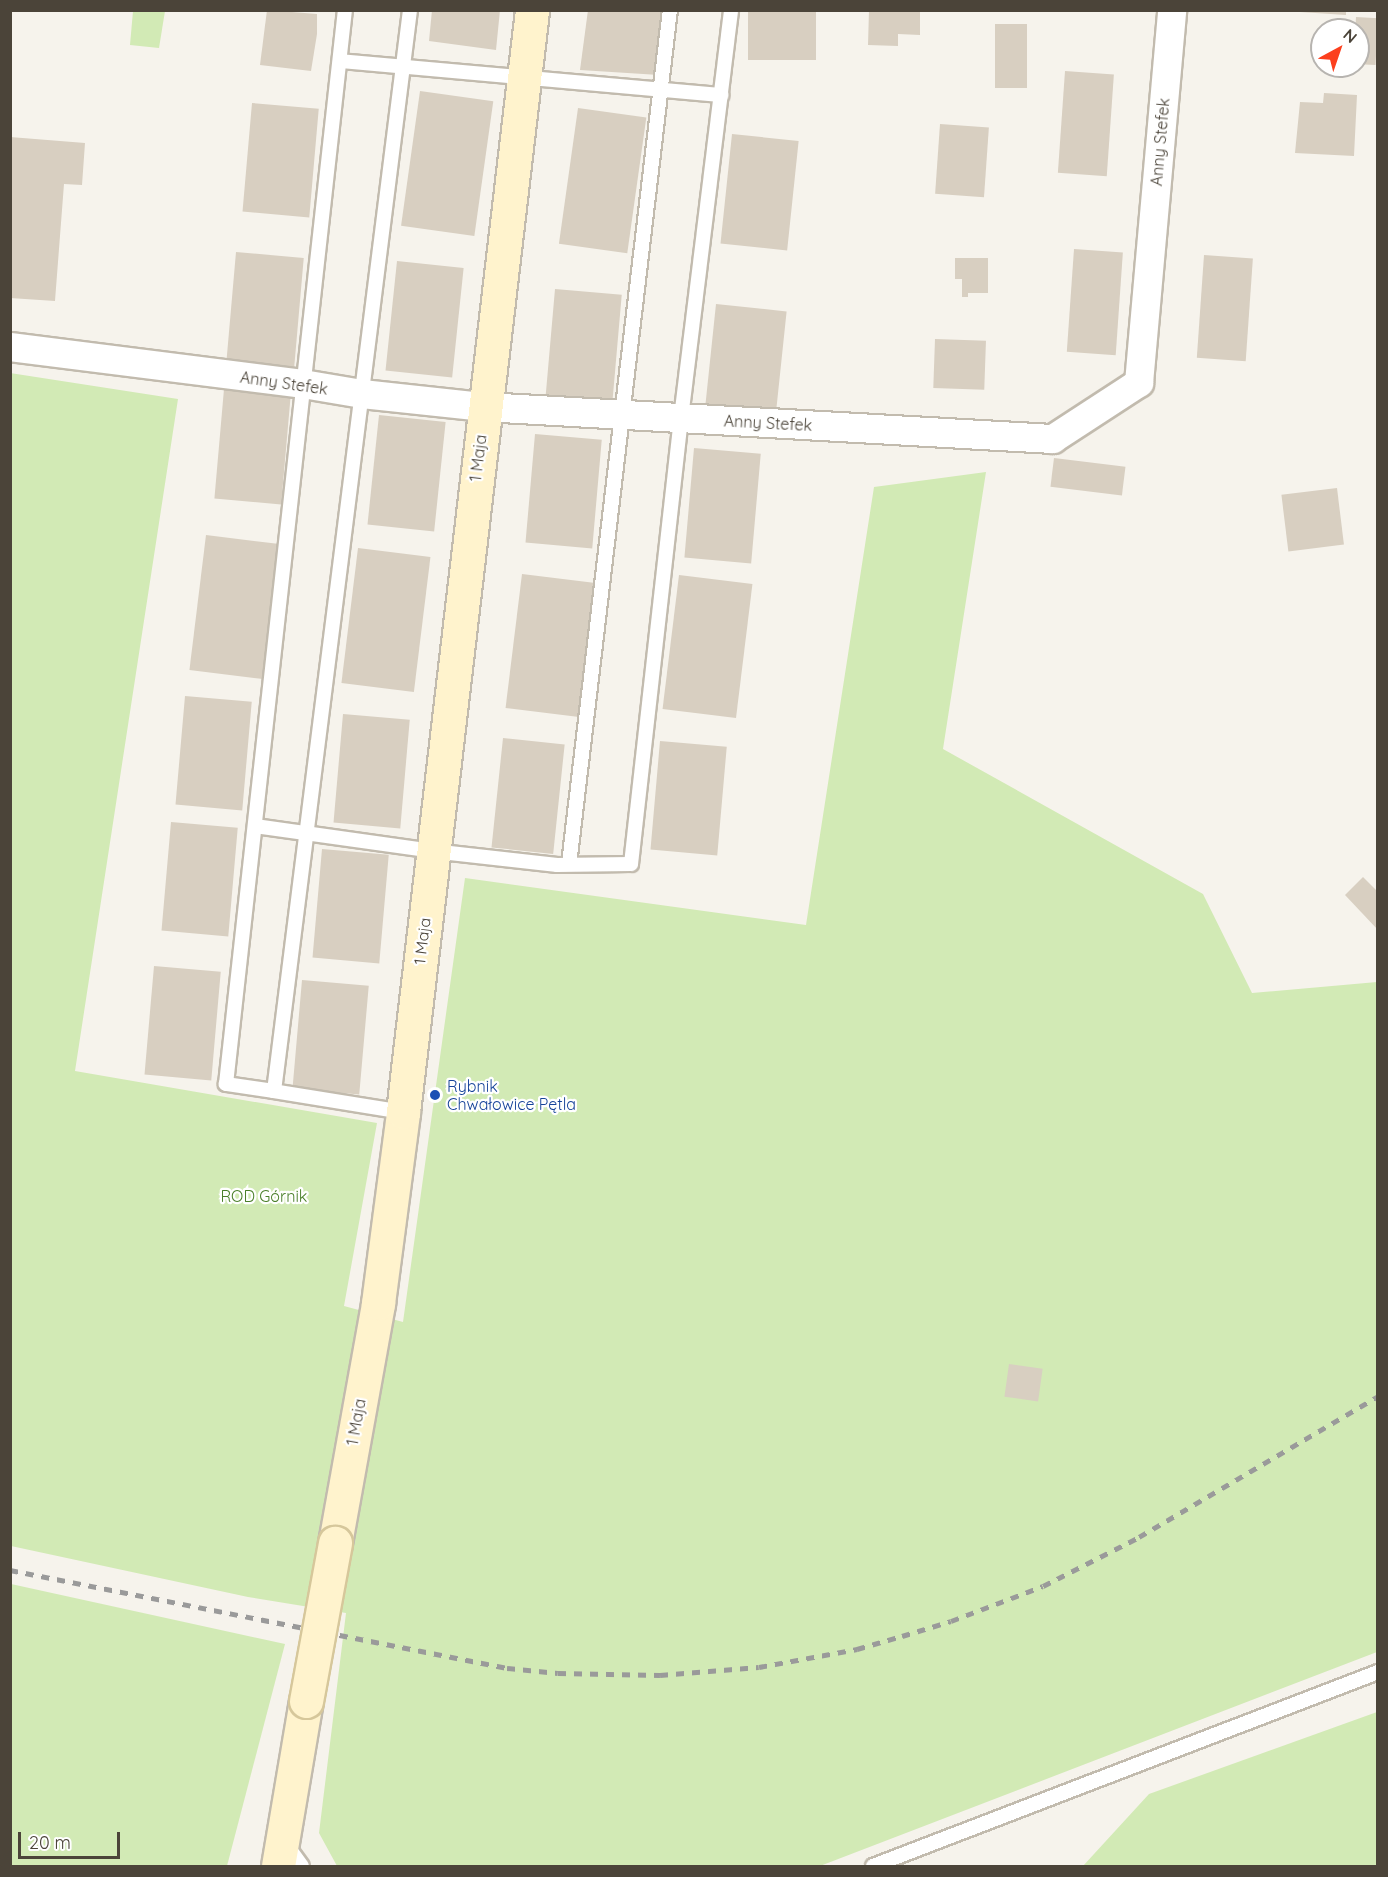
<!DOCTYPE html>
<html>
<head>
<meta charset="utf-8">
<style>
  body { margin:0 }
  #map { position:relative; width:1388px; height:1877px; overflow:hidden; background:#f6f3ec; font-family:Quicksand,sans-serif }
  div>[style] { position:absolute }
  .green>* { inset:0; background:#d2eab5 }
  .building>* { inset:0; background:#d8cfc1; transform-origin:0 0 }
  .roads { filter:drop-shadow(2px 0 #c2bbae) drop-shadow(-2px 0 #c2bbae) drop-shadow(0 2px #c2bbae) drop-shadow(0 -2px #c2bbae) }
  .lane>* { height:14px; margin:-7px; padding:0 7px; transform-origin:7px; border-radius:7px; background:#fff }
  .street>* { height:28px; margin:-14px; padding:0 14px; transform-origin:14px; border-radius:14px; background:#fff }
  .secondary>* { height:33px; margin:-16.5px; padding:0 16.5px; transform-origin:16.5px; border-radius:16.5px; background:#fff3cd }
  .rail>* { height:4.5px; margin-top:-2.25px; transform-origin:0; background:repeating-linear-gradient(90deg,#9a9a9a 0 8px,transparent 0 16px) }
  .bridges { filter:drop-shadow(2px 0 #d6c79b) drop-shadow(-2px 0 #d6c79b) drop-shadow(0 2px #d6c79b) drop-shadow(0 -2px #d6c79b) }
  .secondary-bridge>* { height:33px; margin:-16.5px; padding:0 16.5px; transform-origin:16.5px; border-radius:16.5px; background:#fff3cd }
  .dots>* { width:16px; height:16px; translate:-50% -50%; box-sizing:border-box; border:3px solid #fff; border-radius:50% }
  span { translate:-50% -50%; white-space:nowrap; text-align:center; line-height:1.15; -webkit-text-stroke:4.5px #fff; paint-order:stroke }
  .street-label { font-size:16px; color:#4b4439 }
  .transit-label { font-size:16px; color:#164399 }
  .left { translate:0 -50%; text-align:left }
  .park-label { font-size:16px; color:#4a7f2a }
  .frame { position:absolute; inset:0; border:12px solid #4b4439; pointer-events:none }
  .north { position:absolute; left:1310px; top:18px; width:60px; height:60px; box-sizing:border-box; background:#fff; border:2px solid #b7b4b0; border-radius:50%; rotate:40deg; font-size:16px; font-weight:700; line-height:24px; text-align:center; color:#4b4439 }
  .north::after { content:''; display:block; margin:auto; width:21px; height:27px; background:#fc3f1d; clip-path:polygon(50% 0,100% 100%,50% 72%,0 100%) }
  .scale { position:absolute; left:18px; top:1832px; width:102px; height:27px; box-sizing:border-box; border:3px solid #4b4439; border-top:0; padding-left:8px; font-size:18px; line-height:21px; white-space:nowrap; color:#4b4439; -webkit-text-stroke:4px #fff; paint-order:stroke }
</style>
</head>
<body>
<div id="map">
  <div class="green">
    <div style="clip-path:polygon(133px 11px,165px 11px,159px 48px,130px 45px)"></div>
    <div style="clip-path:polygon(10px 373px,178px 399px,75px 1071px,377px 1123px,344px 1306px,403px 1322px,465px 878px,806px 925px,874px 487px,986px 472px,943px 749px,1203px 894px,1252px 993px,1377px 982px,1377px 1652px,820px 1866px,337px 1866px,319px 1833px,346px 1613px,248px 1597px,11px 1546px)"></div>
    <div style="clip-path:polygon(11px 1584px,285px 1644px,227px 1866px,11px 1866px)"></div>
    <div style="clip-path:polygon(1377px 1712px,1377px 1866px,1083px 1866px,1149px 1794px)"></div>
  </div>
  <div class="building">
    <div style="clip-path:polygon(267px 10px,317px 14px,317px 34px,311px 71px,260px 65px)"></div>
    <div style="clip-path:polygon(432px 10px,500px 10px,496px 50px,429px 41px)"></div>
    <div style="clip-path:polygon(588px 10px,667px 10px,659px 75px,580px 70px)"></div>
    <div style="left:748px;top:10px;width:68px;height:50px"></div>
    <div style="clip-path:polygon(869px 10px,920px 10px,920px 35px,898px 34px,898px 46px,868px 45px)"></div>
    <div style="clip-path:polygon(1300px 10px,1346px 10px,1346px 15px,1300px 12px)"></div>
    <div style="left:1356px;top:17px;width:22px;height:47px;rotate:3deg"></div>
    <div style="left:995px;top:24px;width:32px;height:64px"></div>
    <div style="left:1065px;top:71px;width:49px;height:102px;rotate:4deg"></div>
    <div style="left:420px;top:91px;width:74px;height:136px;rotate:8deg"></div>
    <div style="clip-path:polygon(1324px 93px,1357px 95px,1354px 156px,1295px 153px,1300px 102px,1323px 103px)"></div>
    <div style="left:252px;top:103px;width:67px;height:109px;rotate:5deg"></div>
    <div style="left:578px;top:108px;width:69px;height:137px;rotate:8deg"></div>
    <div style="left:940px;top:124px;width:49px;height:70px;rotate:4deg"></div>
    <div style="left:732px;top:134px;width:67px;height:110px;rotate:6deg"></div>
    <div style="clip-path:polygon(10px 137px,85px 143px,82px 185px,64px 184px,55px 301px,10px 298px)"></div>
    <div style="left:1074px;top:249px;width:49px;height:103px;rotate:4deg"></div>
    <div style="left:236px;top:252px;width:68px;height:109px;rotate:5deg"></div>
    <div style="left:1204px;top:255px;width:49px;height:103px;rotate:4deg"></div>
    <div style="clip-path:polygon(955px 258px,988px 258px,988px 293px,968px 293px,968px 297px,962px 297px,962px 279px,955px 279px)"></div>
    <div style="left:397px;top:261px;width:67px;height:110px;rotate:6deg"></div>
    <div style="left:555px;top:289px;width:67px;height:109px;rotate:5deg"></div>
    <div style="left:716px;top:304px;width:71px;height:109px;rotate:6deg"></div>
    <div style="left:935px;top:339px;width:51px;height:49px;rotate:2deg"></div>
    <div style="left:224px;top:389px;width:67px;height:110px;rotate:5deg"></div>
    <div style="left:379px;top:415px;width:67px;height:110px;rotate:6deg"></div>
    <div style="left:535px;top:434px;width:67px;height:109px;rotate:5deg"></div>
    <div style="left:694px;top:448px;width:67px;height:110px;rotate:5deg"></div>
    <div style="left:1054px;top:458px;width:72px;height:29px;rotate:7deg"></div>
    <div style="left:1337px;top:488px;width:57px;height:56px;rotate:83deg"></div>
    <div style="left:206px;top:535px;width:74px;height:136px;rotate:7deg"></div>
    <div style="left:358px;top:548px;width:73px;height:136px;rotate:7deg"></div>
    <div style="left:522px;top:574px;width:74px;height:135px;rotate:7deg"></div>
    <div style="left:679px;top:575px;width:74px;height:135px;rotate:7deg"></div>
    <div style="left:185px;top:696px;width:67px;height:109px;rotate:5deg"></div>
    <div style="left:343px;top:714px;width:67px;height:109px;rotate:5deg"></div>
    <div style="left:503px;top:738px;width:62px;height:110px;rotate:6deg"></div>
    <div style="left:660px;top:741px;width:67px;height:109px;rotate:5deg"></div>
    <div style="left:171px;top:822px;width:67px;height:109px;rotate:5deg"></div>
    <div style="left:322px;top:849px;width:67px;height:109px;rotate:5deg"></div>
    <div style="clip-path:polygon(1363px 877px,1378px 892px,1378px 930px,1345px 895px)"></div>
    <div style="left:154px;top:966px;width:67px;height:109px;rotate:5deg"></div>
    <div style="left:302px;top:980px;width:67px;height:109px;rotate:5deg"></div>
    <div style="left:1009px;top:1364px;width:34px;height:33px;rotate:8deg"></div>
  </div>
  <div class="roads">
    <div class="lane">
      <div style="left:340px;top:61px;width:383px;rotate:5.1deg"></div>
      <div style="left:255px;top:826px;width:179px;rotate:8deg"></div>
      <div style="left:432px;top:851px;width:126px;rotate:6.4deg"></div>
      <div style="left:557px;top:865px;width:74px;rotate:-0.8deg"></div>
      <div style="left:631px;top:864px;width:449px;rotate:-83.6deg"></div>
      <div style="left:681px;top:418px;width:411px;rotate:-83deg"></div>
      <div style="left:569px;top:864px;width:860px;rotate:-83.26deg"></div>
      <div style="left:274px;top:1091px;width:49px;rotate:-171.7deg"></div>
      <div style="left:226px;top:1084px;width:1081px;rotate:-83.68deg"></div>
      <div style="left:403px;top:1112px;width:131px;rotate:-170.8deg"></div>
      <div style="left:274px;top:1091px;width:1090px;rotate:-82.83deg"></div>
      <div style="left:286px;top:1844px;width:27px;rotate:54deg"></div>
      <div style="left:873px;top:1866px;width:541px;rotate:-21.01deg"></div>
    </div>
    <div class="street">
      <div style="left:10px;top:347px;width:295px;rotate:7.2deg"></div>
      <div style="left:303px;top:384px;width:60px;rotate:9.6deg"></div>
      <div style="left:362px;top:394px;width:123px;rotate:6.1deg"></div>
      <div style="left:484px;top:407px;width:570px;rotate:3.22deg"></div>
      <div style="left:1053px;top:439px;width:103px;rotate:-33.1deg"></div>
      <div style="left:1139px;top:383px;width:374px;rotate:-84.9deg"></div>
    </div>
    <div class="secondary">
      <div style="left:335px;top:1543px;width:244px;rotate:-79.8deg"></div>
      <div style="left:378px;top:1303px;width:193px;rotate:-82.5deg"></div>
      <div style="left:403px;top:1112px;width:1110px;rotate:-83.32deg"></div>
      <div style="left:278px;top:1866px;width:167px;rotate:-80.4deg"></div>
    </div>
  </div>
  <div class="rail">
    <div style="left:10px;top:1570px;width:507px;rotate:11.15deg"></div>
    <div style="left:507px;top:1668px;width:51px;rotate:5.6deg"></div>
    <div style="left:558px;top:1673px;width:102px;rotate:1.1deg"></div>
    <div style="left:660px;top:1675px;width:99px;rotate:-4.6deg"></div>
    <div style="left:759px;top:1667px;width:100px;rotate:-10.4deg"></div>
    <div style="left:857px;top:1649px;width:47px;rotate:-16.1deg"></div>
    <div style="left:902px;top:1636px;width:51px;rotate:-17deg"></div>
    <div style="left:951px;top:1621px;width:98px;rotate:-20.8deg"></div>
    <div style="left:1043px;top:1586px;width:108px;rotate:-27deg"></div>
    <div style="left:1139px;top:1537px;width:277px;rotate:-30.5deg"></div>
  </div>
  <div class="bridges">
    <div class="secondary-bridge">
      <div style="left:306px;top:1701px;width:161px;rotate:-79.6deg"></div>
    </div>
  </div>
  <div class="dots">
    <div style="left:435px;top:1095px;background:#1a4fb4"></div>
  </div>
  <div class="street-label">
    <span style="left:1160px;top:142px;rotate:-85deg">Anny Stefek</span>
    <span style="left:284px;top:383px;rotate:8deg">Anny Stefek</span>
    <span style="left:768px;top:423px;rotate:3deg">Anny Stefek</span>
    <span style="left:478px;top:458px;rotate:-83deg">1 Maja</span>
    <span style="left:422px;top:941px;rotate:-83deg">1 Maja</span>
    <span style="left:356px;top:1422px;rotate:-80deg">1 Maja</span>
  </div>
  <div class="transit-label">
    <span class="left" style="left:447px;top:1095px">Rybnik<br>Chwałowice Pętla</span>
  </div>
  <div class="park-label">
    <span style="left:264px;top:1196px">ROD Górnik</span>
  </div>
  <div class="frame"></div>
  <div class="north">N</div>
  <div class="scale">20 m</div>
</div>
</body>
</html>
